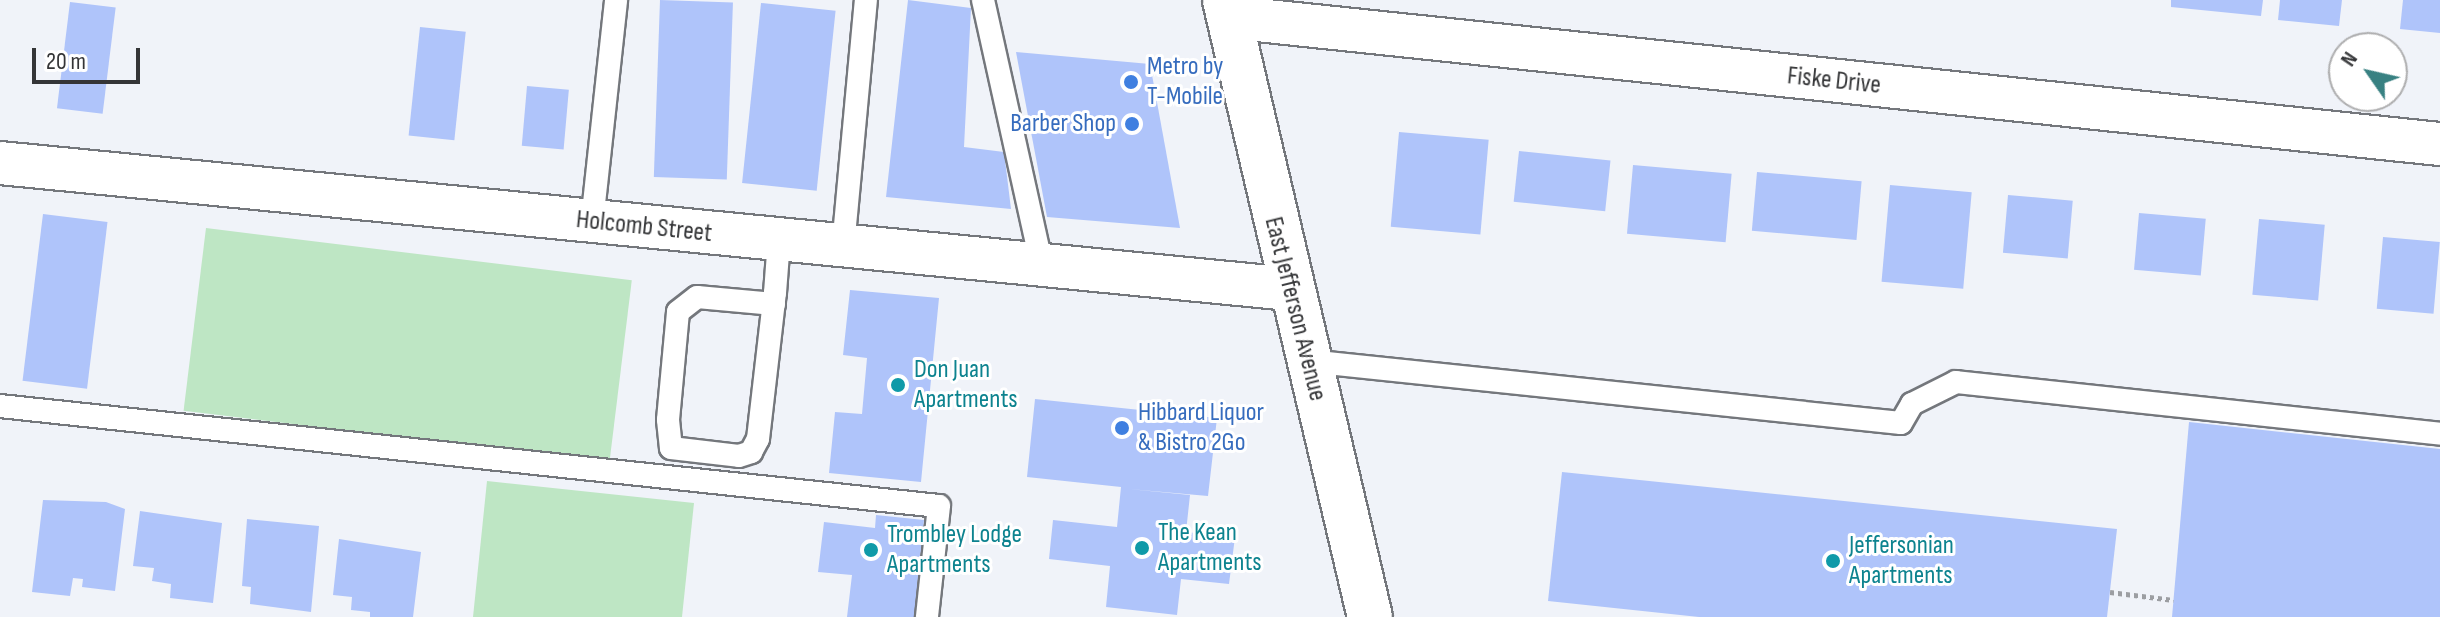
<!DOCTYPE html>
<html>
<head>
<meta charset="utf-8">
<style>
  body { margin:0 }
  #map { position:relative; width:2440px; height:617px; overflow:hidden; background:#f0f3f9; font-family:"Sofia Sans Condensed",sans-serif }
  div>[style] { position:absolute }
  .green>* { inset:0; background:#bee6c4; transform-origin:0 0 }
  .building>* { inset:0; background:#afc4fa; transform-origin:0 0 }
  .path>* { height:5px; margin-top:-2.5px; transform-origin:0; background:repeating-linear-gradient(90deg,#9c9ea2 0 4px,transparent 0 8px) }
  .roads { filter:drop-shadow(2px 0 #74777c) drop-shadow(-2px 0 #74777c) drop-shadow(0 2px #74777c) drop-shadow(0 -2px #74777c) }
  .lane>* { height:22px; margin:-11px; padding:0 11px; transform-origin:11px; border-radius:11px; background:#fff }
  .street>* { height:42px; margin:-21px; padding:0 21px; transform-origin:21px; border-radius:21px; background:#fff }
  .secondary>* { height:44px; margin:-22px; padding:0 22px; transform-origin:22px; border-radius:22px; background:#fff }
  .dots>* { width:22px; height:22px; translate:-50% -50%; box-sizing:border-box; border:4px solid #fff; border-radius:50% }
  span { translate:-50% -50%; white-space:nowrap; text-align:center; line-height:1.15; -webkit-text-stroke:6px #fff; paint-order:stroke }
  .shop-label { font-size:26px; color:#366cbe }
  .left { translate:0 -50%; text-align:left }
  .right { translate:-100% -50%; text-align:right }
  .street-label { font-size:26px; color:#343537 }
  .culture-label { font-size:26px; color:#0d838f }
  .north { position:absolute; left:2328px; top:32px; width:80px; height:80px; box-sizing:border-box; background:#fff; border:2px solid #aeaeaf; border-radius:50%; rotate:304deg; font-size:22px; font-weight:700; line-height:32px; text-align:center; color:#343537 }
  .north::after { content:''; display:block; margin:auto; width:28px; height:36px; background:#388182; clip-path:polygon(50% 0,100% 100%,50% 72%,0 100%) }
  .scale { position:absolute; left:32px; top:48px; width:108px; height:36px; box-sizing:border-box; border:4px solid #343537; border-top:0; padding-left:10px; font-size:24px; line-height:28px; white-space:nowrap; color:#343537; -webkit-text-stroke:6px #fff; paint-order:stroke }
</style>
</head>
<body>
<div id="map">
  <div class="green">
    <div style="left:206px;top:228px;width:429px;height:184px;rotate:7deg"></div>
    <div style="clip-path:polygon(487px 481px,694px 503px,682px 617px,473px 617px)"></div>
  </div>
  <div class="building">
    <div style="left:660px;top:0;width:73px;height:177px;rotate:2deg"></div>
    <div style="clip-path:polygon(908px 0,971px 8px,964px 147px,1004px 152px,1011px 209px,886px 197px)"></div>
    <div style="clip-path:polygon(2171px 0,2263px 0,2261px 16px,2171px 7px)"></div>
    <div style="clip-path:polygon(2280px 0,2342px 0,2339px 26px,2278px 20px)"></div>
    <div style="clip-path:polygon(2403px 0,2440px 0,2440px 33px,2400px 29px)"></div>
    <div style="left:70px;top:2px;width:46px;height:107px;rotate:7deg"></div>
    <div style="left:761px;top:3px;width:75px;height:181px;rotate:6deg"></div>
    <div style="left:420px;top:27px;width:46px;height:109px;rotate:6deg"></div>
    <div style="clip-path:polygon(1016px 52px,1150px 64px,1180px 228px,1047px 217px)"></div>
    <div style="left:527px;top:86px;width:42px;height:60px;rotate:5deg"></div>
    <div style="left:1399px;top:132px;width:90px;height:95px;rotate:5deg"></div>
    <div style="left:1519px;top:151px;width:92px;height:51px;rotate:6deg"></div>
    <div style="left:1633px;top:165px;width:99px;height:69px;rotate:5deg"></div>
    <div style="left:1757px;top:172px;width:105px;height:59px;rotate:5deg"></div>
    <div style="left:1890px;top:185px;width:82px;height:97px;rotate:5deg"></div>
    <div style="left:2008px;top:195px;width:65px;height:58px;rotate:5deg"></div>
    <div style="left:2139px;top:213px;width:67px;height:57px;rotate:5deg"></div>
    <div style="left:43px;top:214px;width:65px;height:168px;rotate:7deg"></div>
    <div style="left:2259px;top:219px;width:66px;height:76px;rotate:5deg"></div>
    <div style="left:2383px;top:237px;width:57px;height:72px;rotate:5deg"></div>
    <div style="clip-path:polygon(850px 290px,939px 298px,921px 482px,829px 473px,835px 412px,862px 414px,867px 358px,843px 355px)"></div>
    <div style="clip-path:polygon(1035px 399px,1217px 418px,1208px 496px,1129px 489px,1190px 495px,1186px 532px,1235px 537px,1229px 584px,1181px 579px,1177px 615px,1106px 607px,1110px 566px,1049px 559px,1053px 520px,1117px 527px,1121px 487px,1027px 477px)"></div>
    <div style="clip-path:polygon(2189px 422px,2440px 449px,2440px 617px,2172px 617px)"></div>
    <div style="clip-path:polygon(1562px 472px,2117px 529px,2107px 617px,1699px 617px,1548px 601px)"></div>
    <div style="clip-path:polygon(43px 500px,106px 502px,125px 509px,115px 591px,82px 587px,83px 579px,73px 578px,70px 596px,32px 592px)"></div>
    <div style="clip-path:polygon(140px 511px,222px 523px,213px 603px,170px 598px,171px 584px,152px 581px,154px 568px,133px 566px)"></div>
    <div style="clip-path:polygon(876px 515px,924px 520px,914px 617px,847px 617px,852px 575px,818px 572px,824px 522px,875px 528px)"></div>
    <div style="clip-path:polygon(247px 519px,319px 526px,311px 612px,250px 604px,251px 587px,242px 586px)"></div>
    <div style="clip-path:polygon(339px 539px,421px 552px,413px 617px,370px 617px,370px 612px,351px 610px,352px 597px,333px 595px)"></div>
  </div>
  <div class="path">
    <div style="left:2110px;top:592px;width:64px;rotate:7.1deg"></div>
  </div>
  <div class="roads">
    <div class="lane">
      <div style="left:983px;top:0;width:273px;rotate:77.5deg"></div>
      <div style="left:592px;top:222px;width:223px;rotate:-83.8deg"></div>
      <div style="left:843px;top:247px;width:248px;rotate:-84.7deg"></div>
      <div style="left:774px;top:304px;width:77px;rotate:-174.8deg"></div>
      <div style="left:697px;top:297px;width:24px;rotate:142deg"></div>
      <div style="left:678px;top:312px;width:108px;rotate:95.3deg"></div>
      <div style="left:668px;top:420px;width:28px;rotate:84deg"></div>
      <div style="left:671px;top:448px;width:68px;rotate:6.7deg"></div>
      <div style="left:739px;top:456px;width:13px;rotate:-18deg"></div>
      <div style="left:751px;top:452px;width:15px;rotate:-62deg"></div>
      <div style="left:758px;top:439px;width:147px;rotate:-83.4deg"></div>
      <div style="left:775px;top:293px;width:53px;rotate:-85.7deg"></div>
      <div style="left:1308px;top:361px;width:596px;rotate:5.97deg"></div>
      <div style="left:1901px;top:423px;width:22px;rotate:-60deg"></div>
      <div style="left:1912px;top:404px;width:49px;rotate:-26.6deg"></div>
      <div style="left:1956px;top:382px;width:487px;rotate:6.1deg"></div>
      <div style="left:0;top:406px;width:944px;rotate:6.08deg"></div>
      <div style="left:939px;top:506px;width:112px;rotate:96.2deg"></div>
    </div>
    <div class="street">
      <div style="left:1229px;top:17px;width:1218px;rotate:5.99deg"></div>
      <div style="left:0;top:163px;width:1295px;rotate:5.58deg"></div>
    </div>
    <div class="secondary">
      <div style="left:1225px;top:0;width:634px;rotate:76.78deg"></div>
    </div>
  </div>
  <div class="dots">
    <div style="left:1131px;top:82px;background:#3f7fe0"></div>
    <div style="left:1132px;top:124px;background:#3f7fe0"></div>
    <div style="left:898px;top:385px;background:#0f9aa8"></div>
    <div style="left:1122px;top:428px;background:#3f7fe0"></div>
    <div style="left:1142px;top:548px;background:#0f9aa8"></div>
    <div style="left:871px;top:550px;background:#0f9aa8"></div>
    <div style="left:1833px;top:561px;background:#0f9aa8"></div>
  </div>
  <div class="shop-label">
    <span class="left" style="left:1147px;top:82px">Metro by<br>T-Mobile</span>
    <span class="right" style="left:1116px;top:124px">Barber Shop</span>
    <span class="left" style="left:1138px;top:428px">Hibbard Liquor<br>&amp; Bistro 2Go</span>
  </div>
  <div class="street-label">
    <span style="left:1834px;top:81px;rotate:6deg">Fiske Drive</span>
    <span style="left:644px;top:227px;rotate:6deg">Holcomb Street</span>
    <span style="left:1295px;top:309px;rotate:76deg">East Jefferson Avenue</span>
  </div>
  <div class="culture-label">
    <span class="left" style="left:914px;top:385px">Don Juan<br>Apartments</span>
    <span class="left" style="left:1158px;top:548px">The Kean<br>Apartments</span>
    <span class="left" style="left:887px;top:550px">Trombley Lodge<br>Apartments</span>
    <span class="left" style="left:1849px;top:561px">Jeffersonian<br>Apartments</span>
  </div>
  <div class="north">N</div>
  <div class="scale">20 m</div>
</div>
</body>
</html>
